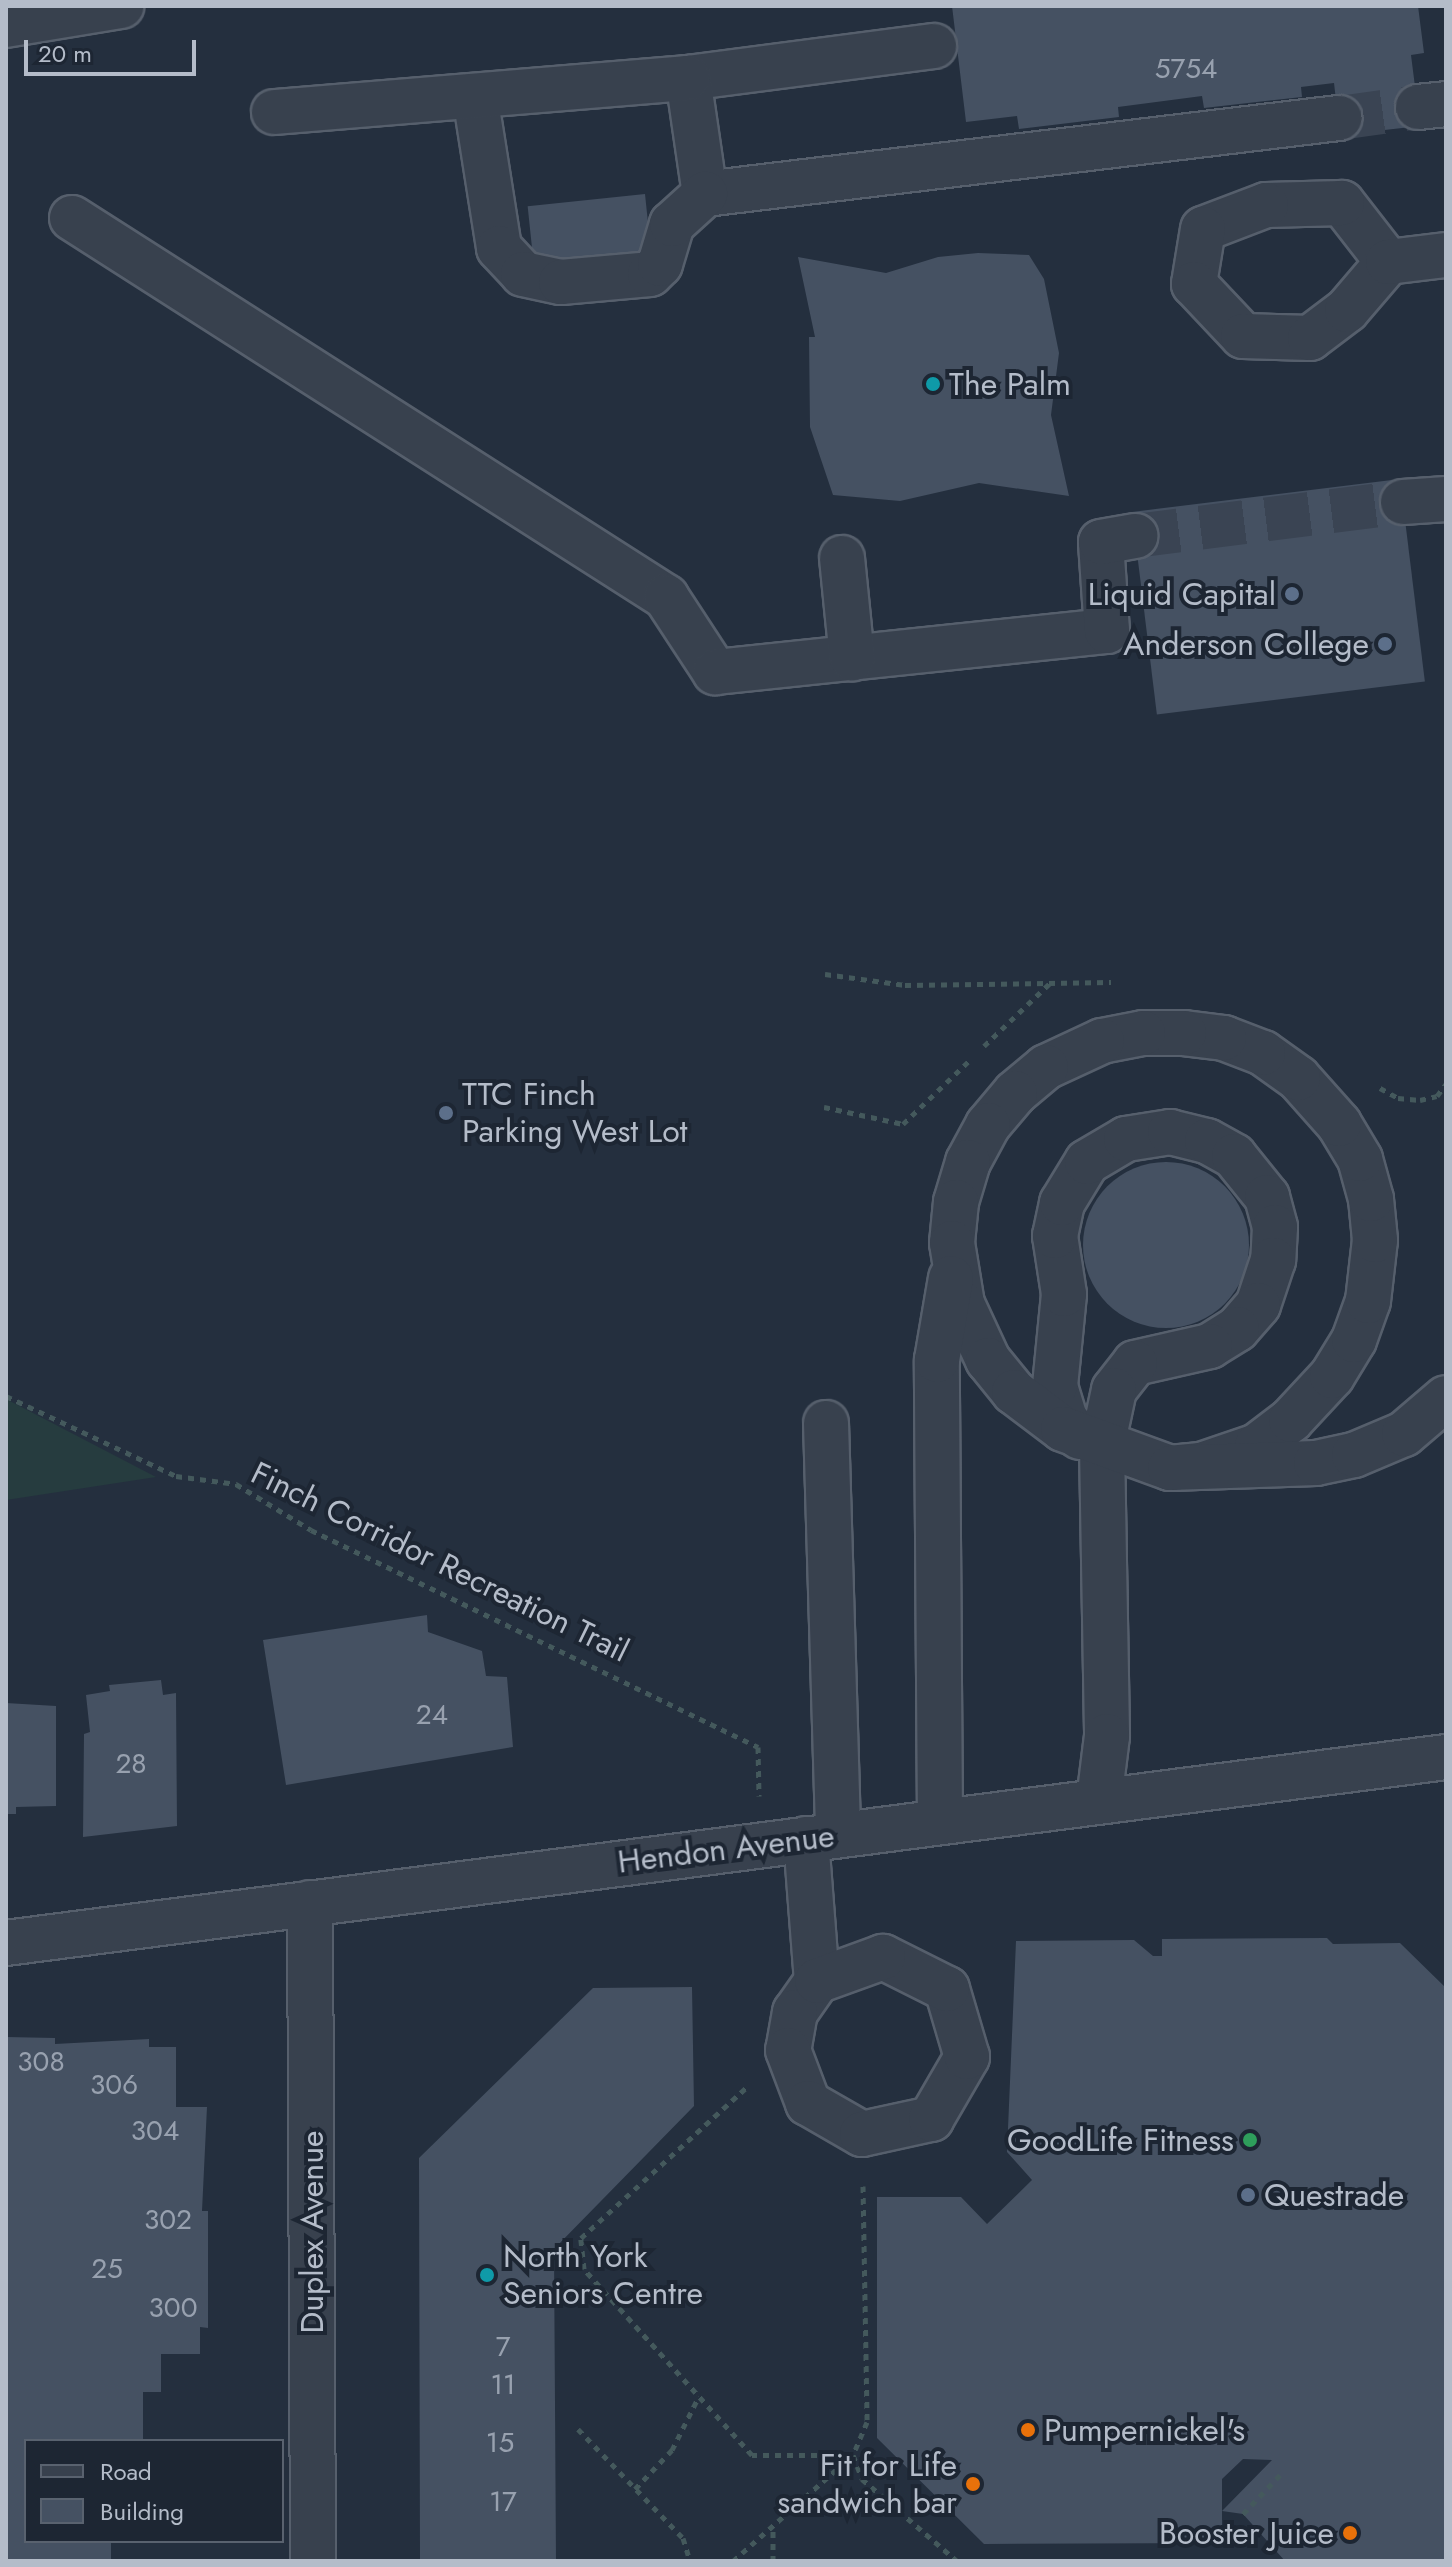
<!DOCTYPE html>
<html>
<head>
<meta charset="utf-8">
<style>
  body { margin:0 }
  #map { position:relative; width:1452px; height:2567px; overflow:hidden; background:#242f3e; font-family:Jost,sans-serif }
  div>[style] { position:absolute }
  .green>* { inset:0; background:#263c3f }
  .building>* { inset:0; background:#455162; transform-origin:0 0 }
  .round { border-radius:50% }
  .minor-tunnel>* { height:44px; margin-top:-22px; transform-origin:0; background:repeating-linear-gradient(90deg,#3a4453 0 44px,transparent 0 66px) }
  .path>* { height:5px; margin-top:-2.5px; transform-origin:0; background:repeating-linear-gradient(90deg,#44595c 0 6px,transparent 0 12px) }
  .roads { filter:drop-shadow(2px 0 #565f6c) drop-shadow(-2px 0 #565f6c) drop-shadow(0 2px #565f6c) drop-shadow(0 -2px #565f6c) }
  .minor>* { height:44px; margin:-22px; padding:0 22px; transform-origin:22px; border-radius:22px; background:#38414e }
  .dots>* { width:22px; height:22px; translate:-50% -50%; box-sizing:border-box; border:4px solid #1d2633; border-radius:50% }
  span { translate:-50% -50%; white-space:nowrap; text-align:center; line-height:1.15; -webkit-text-stroke:8px #1d2633; paint-order:stroke }
  .number-label { font-size:28px; color:#98a1af }
  .number-label span { -webkit-text-stroke-width:0 }
  .poi-label { font-size:32px; color:#b4bcc9 }
  .left { translate:0 -50%; text-align:left }
  .right { translate:-100% -50%; text-align:right }
  .street-label { font-size:32px; color:#b4bcc9 }
  .frame { position:absolute; inset:0; border:8px solid #b4bcc9; pointer-events:none }
  .legend { position:absolute; left:24px; top:2439px; width:260px; height:104px; box-sizing:border-box; background:#1d2633; border:2px solid #59626f; margin:0; padding:10px 14px; list-style:none; font-size:24px; color:#b4bcc9 }
  .legend li { display:flex; align-items:center; gap:16px; height:40px }
  .legend b { width:40px; border:2px solid #59626f }
  .scale { position:absolute; left:24px; top:40px; width:172px; height:36px; box-sizing:border-box; border:4px solid #b4bcc9; border-top:0; padding-left:10px; font-size:24px; line-height:28px; white-space:nowrap; color:#b4bcc9; -webkit-text-stroke:6px #1d2633; paint-order:stroke }
</style>
</head>
<body>
<div id="map">
  <div class="green">
    <div style="clip-path:polygon(6px 1399px,156px 1477px,6px 1500px)"></div>
  </div>
  <div class="building">
    <div style="clip-path:polygon(952px 6px,1418px 6px,1424px 53px,1411px 55px,1420px 126px,1340px 135px,1334px 83px,1301px 87px,1302px 97px,1204px 108px,1202px 96px,1118px 107px,1119px 117px,1019px 129px,1017px 116px,966px 122px)"></div>
    <div style="left:645px;top:194px;width:62px;height:118px;rotate:84deg"></div>
    <div style="clip-path:polygon(978px 253px,1029px 255px,1044px 279px,1059px 353px,1051px 415px,1069px 496px,979px 483px,900px 501px,833px 495px,810px 427px,809px 337px,815px 337px,798px 257px,886px 273px,938px 257px)"></div>
    <div style="left:1400px;top:479px;width:204px;height:270px;rotate:83deg"></div>
    <div class="round" style="left:1083px;top:1162px;width:166px;height:166px"></div>
    <div style="clip-path:polygon(427px 1615px,428px 1632px,482px 1651px,486px 1676px,507px 1677px,513px 1747px,286px 1785px,263px 1640px)"></div>
    <div style="clip-path:polygon(161px 1680px,163px 1695px,176px 1693px,177px 1826px,83px 1837px,84px 1734px,90px 1732px,86px 1695px,110px 1691px,109px 1685px)"></div>
    <div style="clip-path:polygon(6px 1703px,56px 1706px,56px 1806px,16px 1807px,16px 1814px,6px 1814px)"></div>
    <div style="clip-path:polygon(evenodd,1327px 1938px,1333px 1944px,1400px 1943px,1446px 1988px,1446px 2561px,1285px 2561px,1243px 2514px,1222px 2511px,1222px 2543px,984px 2544px,877px 2438px,877px 2197px,961px 2197px,987px 2224px,1032px 2180px,1007px 2152px,1016px 1941px,1134px 1940px,1153px 1956px,1162px 1956px,1162px 1939px,1327px 1938px,1243px 2459px,1272px 2460px,1222px 2511px,1222px 2479px,1243px 2459px)"></div>
    <div style="clip-path:polygon(692px 1987px,694px 2106px,554px 2249px,556px 2561px,420px 2561px,419px 2158px,593px 1988px)"></div>
    <div style="clip-path:polygon(6px 2037px,55px 2038px,55px 2044px,149px 2039px,149px 2047px,176px 2047px,176px 2107px,207px 2107px,202px 2211px,208px 2211px,208px 2328px,200px 2327px,200px 2354px,161px 2354px,161px 2392px,143px 2392px,143px 2441px,26px 2441px,26px 2541px,111px 2541px,111px 2561px,6px 2561px)"></div>
  </div>
  <div class="minor-tunnel">
    <div style="left:1339px;top:118px;width:80px;rotate:-7.9deg"></div>
    <div style="left:1135px;top:536px;width:270px;rotate:-7.2deg"></div>
  </div>
  <div class="path">
    <div style="left:825px;top:974px;width:81px;rotate:7.8deg"></div>
    <div style="left:905px;top:985px;width:206px;rotate:-0.8deg"></div>
    <div style="left:984px;top:1046px;width:90px;rotate:-43.6deg"></div>
    <div style="left:1380px;top:1088px;width:21px;rotate:29deg"></div>
    <div style="left:1398px;top:1098px;width:22px;rotate:5deg"></div>
    <div style="left:1420px;top:1100px;width:17px;rotate:-13deg"></div>
    <div style="left:1437px;top:1096px;width:15px;rotate:-53deg"></div>
    <div style="left:824px;top:1107px;width:81px;rotate:12.1deg"></div>
    <div style="left:903px;top:1124px;width:94px;rotate:-43.7deg"></div>
    <div style="left:6px;top:1396px;width:188px;rotate:25.2deg"></div>
    <div style="left:176px;top:1476px;width:61px;rotate:7.6deg"></div>
    <div style="left:236px;top:1484px;width:88px;rotate:31.5deg"></div>
    <div style="left:311px;top:1530px;width:497px;rotate:25.9deg"></div>
    <div style="left:758px;top:1747px;width:49px;rotate:88.8deg"></div>
    <div style="left:863px;top:2186px;width:236px;rotate:89deg"></div>
    <div style="left:867px;top:2422px;width:36px;rotate:113deg"></div>
    <div style="left:853px;top:2455px;width:26px;rotate:69deg"></div>
    <div style="left:862px;top:2479px;width:125px;rotate:40.8deg"></div>
    <div style="left:578px;top:2429px;width:151px;rotate:46.1deg"></div>
    <div style="left:683px;top:2538px;width:24px;rotate:73deg"></div>
    <div style="left:635px;top:2489px;width:54px;rotate:-46.5deg"></div>
    <div style="left:672px;top:2450px;width:60px;rotate:-63.4deg"></div>
    <div style="left:1243px;top:2514px;width:55px;rotate:-46.5deg"></div>
    <div style="left:733px;top:2561px;width:160px;rotate:-41.5deg"></div>
    <div style="left:853px;top:2455px;width:101px;rotate:180deg"></div>
    <div style="left:752px;top:2455px;width:251px;rotate:-132.1deg"></div>
    <div style="left:584px;top:2269px;width:31px;rotate:-96deg"></div>
    <div style="left:581px;top:2238px;width:223px;rotate:-42.3deg"></div>
    <div style="left:773px;top:2561px;width:35px;rotate:-90deg"></div>
  </div>
  <div class="roads">
    <div class="minor">
      <div style="left:6px;top:25px;width:117px;rotate:-9.4deg"></div>
      <div style="left:934px;top:46px;width:248px;rotate:172.6deg"></div>
      <div style="left:688px;top:78px;width:117px;rotate:81.7deg"></div>
      <div style="left:705px;top:194px;width:639px;rotate:-6.84deg"></div>
      <div style="left:475px;top:96px;width:154px;rotate:81deg"></div>
      <div style="left:499px;top:248px;width:35px;rotate:47deg"></div>
      <div style="left:523px;top:274px;width:39px;rotate:12deg"></div>
      <div style="left:561px;top:282px;width:89px;rotate:-5.1deg"></div>
      <div style="left:650px;top:274px;width:14px;rotate:-45deg"></div>
      <div style="left:660px;top:264px;width:42px;rotate:-73.3deg"></div>
      <div style="left:672px;top:224px;width:45px;rotate:-42.3deg"></div>
      <div style="left:1418px;top:107px;width:28px;rotate:-6deg"></div>
      <div style="left:274px;top:112px;width:415px;rotate:-4.7deg"></div>
      <div style="left:72px;top:218px;width:705px;rotate:32.54deg"></div>
      <div style="left:666px;top:597px;width:90px;rotate:56.8deg"></div>
      <div style="left:715px;top:672px;width:394px;rotate:-6deg"></div>
      <div style="left:1107px;top:631px;width:89px;rotate:-93.9deg"></div>
      <div style="left:1101px;top:542px;width:35px;rotate:-10deg"></div>
      <div style="left:1388px;top:262px;width:75px;rotate:-127.9deg"></div>
      <div style="left:1342px;top:203px;width:76px;rotate:178.5deg"></div>
      <div style="left:1266px;top:205px;width:67px;rotate:159.1deg"></div>
      <div style="left:1203px;top:229px;width:56px;rotate:99.3deg"></div>
      <div style="left:1194px;top:284px;width:71px;rotate:46.7deg"></div>
      <div style="left:1243px;top:336px;width:67px;rotate:1.7deg"></div>
      <div style="left:1310px;top:338px;width:46px;rotate:-37.1deg"></div>
      <div style="left:1347px;top:310px;width:63px;rotate:-49.5deg"></div>
      <div style="left:1388px;top:262px;width:58px;rotate:-6.9deg"></div>
      <div style="left:1403px;top:502px;width:43px;rotate:-4deg"></div>
      <div style="left:842px;top:558px;width:101px;rotate:84.3deg"></div>
      <div style="left:826px;top:1423px;width:412px;rotate:88.3deg"></div>
      <div style="left:1080px;top:1437px;width:23px;rotate:-130deg"></div>
      <div style="left:1065px;top:1419px;width:34px;rotate:-107deg"></div>
      <div style="left:1055px;top:1386px;width:92px;rotate:-84.4deg"></div>
      <div style="left:1064px;top:1294px;width:59px;rotate:-98.8deg"></div>
      <div style="left:1055px;top:1236px;width:34px;rotate:-78deg"></div>
      <div style="left:1062px;top:1203px;width:48px;rotate:-58.6deg"></div>
      <div style="left:1087px;top:1162px;width:45px;rotate:-30.5deg"></div>
      <div style="left:1126px;top:1139px;width:45px;rotate:-9deg"></div>
      <div style="left:1170px;top:1132px;width:38px;rotate:14deg"></div>
      <div style="left:1207px;top:1141px;width:31px;rotate:29deg"></div>
      <div style="left:1234px;top:1156px;width:53px;rotate:51.2deg"></div>
      <div style="left:1267px;top:1197px;width:31px;rotate:75deg"></div>
      <div style="left:1275px;top:1227px;width:33px;rotate:93deg"></div>
      <div style="left:1273px;top:1260px;width:47px;rotate:108.4deg"></div>
      <div style="left:1258px;top:1305px;width:32px;rotate:131deg"></div>
      <div style="left:1237px;top:1329px;width:32px;rotate:148deg"></div>
      <div style="left:1210px;top:1346px;width:77px;rotate:167.2deg"></div>
      <div style="left:1135px;top:1363px;width:34px;rotate:128deg"></div>
      <div style="left:1114px;top:1390px;width:57px;rotate:102.1deg"></div>
      <div style="left:1102px;top:1446px;width:290px;rotate:89deg"></div>
      <div style="left:1107px;top:1736px;width:64px;rotate:97.1deg"></div>
      <div style="left:1170px;top:1468px;width:31px;rotate:-6deg"></div>
      <div style="left:1201px;top:1465px;width:59px;rotate:-18.7deg"></div>
      <div style="left:1257px;top:1446px;width:43px;rotate:-37.4deg"></div>
      <div style="left:1291px;top:1420px;width:60px;rotate:-47deg"></div>
      <div style="left:1332px;top:1376px;width:42px;rotate:-58.6deg"></div>
      <div style="left:1354px;top:1340px;width:41px;rotate:-70.3deg"></div>
      <div style="left:1368px;top:1301px;width:61px;rotate:-83.5deg"></div>
      <div style="left:1375px;top:1240px;width:41px;rotate:-95.6deg"></div>
      <div style="left:1371px;top:1199px;width:41px;rotate:-105.4deg"></div>
      <div style="left:1360px;top:1159px;width:41px;rotate:-121deg"></div>
      <div style="left:1339px;top:1124px;width:62px;rotate:-131.7deg"></div>
      <div style="left:1298px;top:1078px;width:43px;rotate:-144.5deg"></div>
      <div style="left:1263px;top:1053px;width:42px;rotate:-159deg"></div>
      <div style="left:1224px;top:1038px;width:40px;rotate:-172.9deg"></div>
      <div style="left:1184px;top:1033px;width:41px;rotate:180deg"></div>
      <div style="left:1143px;top:1033px;width:42px;rotate:169deg"></div>
      <div style="left:1102px;top:1041px;width:62px;rotate:155.1deg"></div>
      <div style="left:1046px;top:1067px;width:40px;rotate:140deg"></div>
      <div style="left:1015px;top:1093px;width:42px;rotate:130.2deg"></div>
      <div style="left:988px;top:1125px;width:42px;rotate:118.4deg"></div>
      <div style="left:968px;top:1162px;width:42px;rotate:106.7deg"></div>
      <div style="left:956px;top:1202px;width:41px;rotate:95.6deg"></div>
      <div style="left:952px;top:1243px;width:62px;rotate:80.7deg"></div>
      <div style="left:962px;top:1304px;width:62px;rotate:65.1deg"></div>
      <div style="left:988px;top:1360px;width:41px;rotate:50.9deg"></div>
      <div style="left:1014px;top:1392px;width:61px;rotate:37.1deg"></div>
      <div style="left:1063px;top:1429px;width:114px;rotate:20deg"></div>
      <div style="left:1170px;top:1468px;width:146px;rotate:-2deg"></div>
      <div style="left:1316px;top:1463px;width:39px;rotate:-12deg"></div>
      <div style="left:1354px;top:1455px;width:54px;rotate:-22.8deg"></div>
      <div style="left:1404px;top:1434px;width:55px;rotate:-40.6deg"></div>
      <div style="left:940px;top:1822px;width:462px;rotate:-90.4deg"></div>
      <div style="left:937px;top:1360px;width:83px;rotate:-80.3deg"></div>
      <div style="left:806px;top:1839px;width:142px;rotate:85.6deg"></div>
      <div style="left:817px;top:1981px;width:38px;rotate:125deg"></div>
      <div style="left:795px;top:2012px;width:39px;rotate:100deg"></div>
      <div style="left:788px;top:2050px;width:57px;rotate:69.3deg"></div>
      <div style="left:808px;top:2103px;width:62px;rotate:29.9deg"></div>
      <div style="left:862px;top:2134px;width:71px;rotate:-12.3deg"></div>
      <div style="left:931px;top:2119px;width:72px;rotate:-59.9deg"></div>
      <div style="left:967px;top:2057px;width:71px;rotate:-106.4deg"></div>
      <div style="left:947px;top:1989px;width:72px;rotate:-153.4deg"></div>
      <div style="left:883px;top:1957px;width:70px;rotate:160deg"></div>
      <div style="left:310px;top:1903px;width:658px;rotate:89.74deg"></div>
      <div style="left:6px;top:1943px;width:1452px;rotate:-7.36deg"></div>
    </div>
  </div>
  <div class="dots">
    <div style="left:933px;top:384px;background:#0f9aa8"></div>
    <div style="left:1292px;top:594px;background:#5c6f8a"></div>
    <div style="left:1385px;top:644px;background:#5c6f8a"></div>
    <div style="left:446px;top:1113px;background:#5c6f8a"></div>
    <div style="left:1250px;top:2140px;background:#2e9e5b"></div>
    <div style="left:1248px;top:2195px;background:#5c6f8a"></div>
    <div style="left:487px;top:2275px;background:#0f9aa8"></div>
    <div style="left:1028px;top:2430px;background:#e8710a"></div>
    <div style="left:973px;top:2484px;background:#e8710a"></div>
    <div style="left:1350px;top:2533px;background:#e8710a"></div>
  </div>
  <div class="number-label">
    <span style="left:1186px;top:69px">5754</span>
    <span style="left:432px;top:1715px">24</span>
    <span style="left:131px;top:1764px">28</span>
    <span style="left:41px;top:2062px">308</span>
    <span style="left:114px;top:2085px">306</span>
    <span style="left:155px;top:2131px">304</span>
    <span style="left:168px;top:2220px">302</span>
    <span style="left:107px;top:2269px">25</span>
    <span style="left:173px;top:2308px">300</span>
    <span style="left:503px;top:2347px">7</span>
    <span style="left:503px;top:2385px">11</span>
    <span style="left:500px;top:2443px">15</span>
    <span style="left:503px;top:2502px">17</span>
  </div>
  <div class="poi-label">
    <span class="left" style="left:949px;top:384px">The Palm</span>
    <span class="right" style="left:1276px;top:594px">Liquid Capital</span>
    <span class="right" style="left:1369px;top:644px">Anderson College</span>
    <span class="left" style="left:462px;top:1113px">TTC Finch<br>Parking West Lot</span>
    <span class="right" style="left:1234px;top:2140px">GoodLife Fitness</span>
    <span class="left" style="left:1264px;top:2195px">Questrade</span>
    <span class="left" style="left:503px;top:2275px">North York<br>Seniors Centre</span>
    <span class="left" style="left:1044px;top:2430px">Pumpernickel's</span>
    <span class="right" style="left:957px;top:2484px">Fit for Life<br>sandwich bar</span>
    <span class="right" style="left:1334px;top:2533px">Booster Juice</span>
  </div>
  <div class="street-label">
    <span style="left:440px;top:1562px;rotate:26deg">Finch Corridor Recreation Trail</span>
    <span style="left:726px;top:1849px;rotate:-7deg">Hendon Avenue</span>
    <span style="left:312px;top:2232px;rotate:-90deg">Duplex Avenue</span>
  </div>
  <div class="frame"></div>
  <ul class="legend">
  <li><b style="height:10px;background:#38414e"></b>Road</li>
  <li><b style="height:22px;background:#455162"></b>Building</li>
  </ul>
  <div class="scale">20 m</div>
</div>
</body>
</html>
